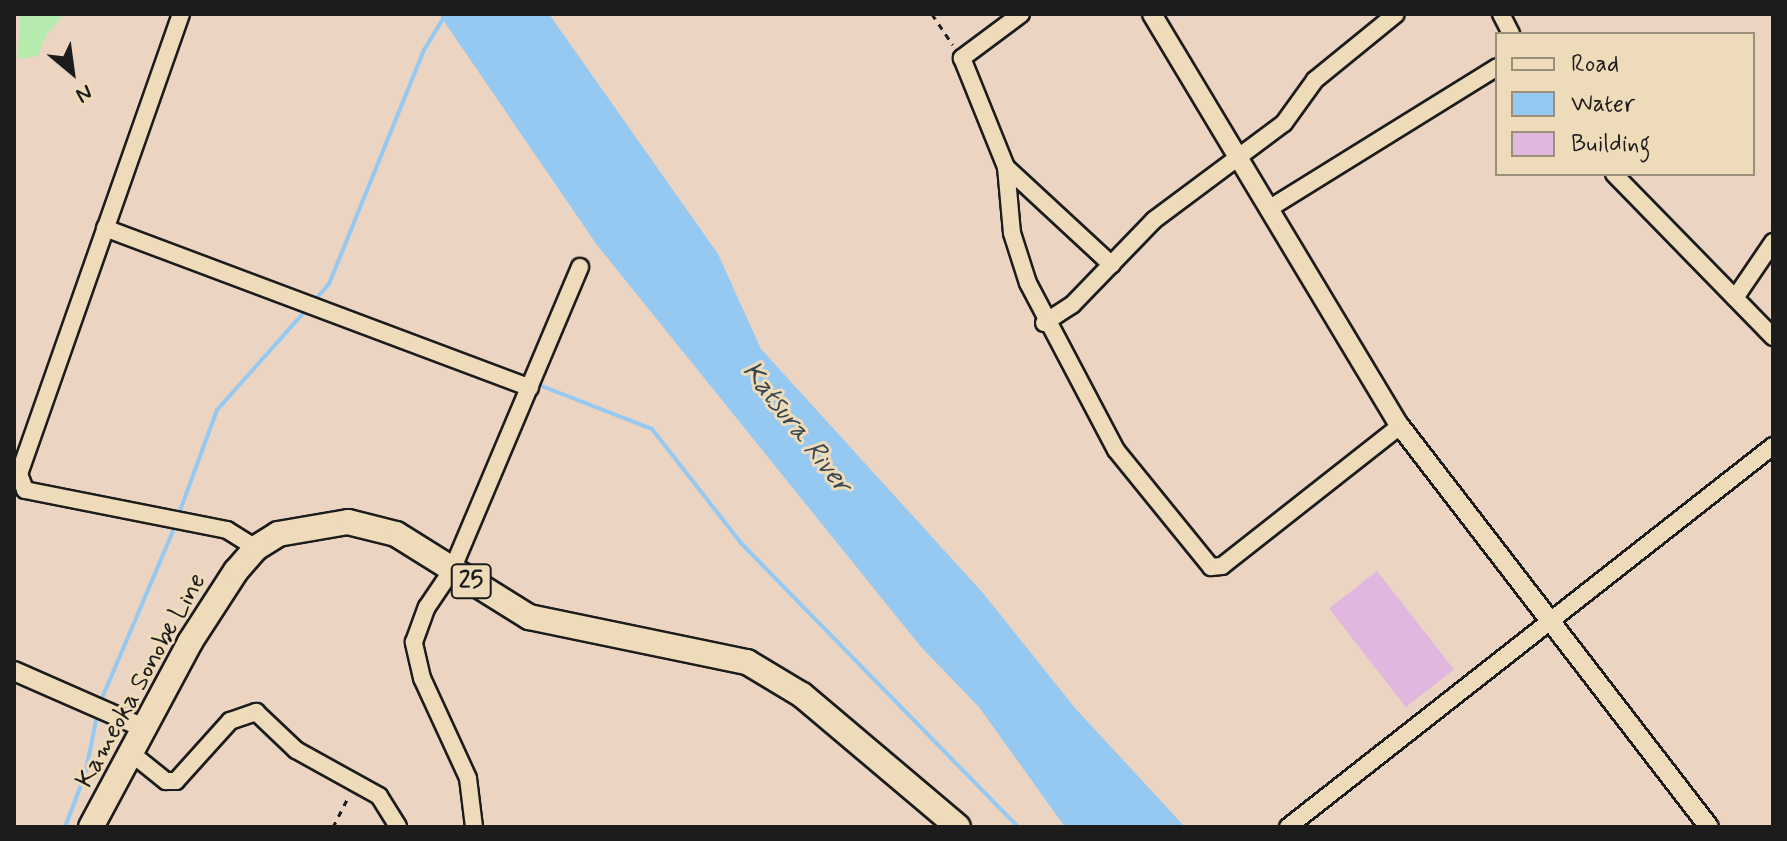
<!DOCTYPE html>
<html>
<head>
<meta charset="utf-8">
<style>
  body { margin:0 }
  #map { position:relative; width:1787px; height:841px; overflow:hidden; background:#ebd4c1; font-family:Mynerve,sans-serif }
  div>[style] { position:absolute }
  .green>* { inset:0; background:#b5ebad }
  .water>* { inset:0; background:#95c9f2 }
  .stream>* { height:4px; margin:-2px; padding:0 2px; transform-origin:2px; border-radius:2px; background:#95c9f2 }
  .building>* { inset:0; background:#e0b8df; transform-origin:0 0 }
  .path>* { height:3px; margin-top:-1.5px; transform-origin:0; background:repeating-linear-gradient(90deg,#1c1c1c 0 6px,transparent 0 12px) }
  .roads { filter:drop-shadow(2px 0 #1c1c1c) drop-shadow(-2px 0 #1c1c1c) drop-shadow(0 2px #1c1c1c) drop-shadow(0 -2px #1c1c1c) }
  .minor>* { height:16px; margin:-8px; padding:0 8px; transform-origin:8px; border-radius:8px; background:#eedbb9 }
  .tertiary>* { height:18px; margin:-9px; padding:0 9px; transform-origin:9px; border-radius:9px; background:#eedbb9 }
  .primary>* { height:24px; margin:-12px; padding:0 12px; transform-origin:12px; border-radius:12px; background:#eedbb9 }
  span { translate:-50% -50%; white-space:nowrap; text-align:center; line-height:1.15; -webkit-text-stroke:6px #eedbb9; paint-order:stroke }
  .shield-label span { padding:2px 6px; background:#eedbb9; border:2px solid; border-radius:6px; -webkit-text-stroke-width:0 }
  .shield-label { font-size:24px; color:#1c1c1c; font-weight:700 }
  .street-label { font-size:26px; color:#1c1c1c }
  .water-label { font-size:28px; color:#3a4752; font-style:italic }
  .frame { position:absolute; inset:0; border:16px solid #1c1c1c; pointer-events:none }
  .legend { position:absolute; left:1495px; top:32px; width:260px; height:144px; box-sizing:border-box; background:#eedbb9; border:2px solid #9a8f7a; margin:0; padding:10px 14px; list-style:none; font-size:24px; color:#1c1c1c }
  .legend li { display:flex; align-items:center; gap:16px; height:40px }
  .legend b { width:40px; border:2px solid #9a8f7a }
  .north { position:absolute; left:32px; top:32px; width:80px; height:80px; -webkit-text-stroke:6px #eedbb9; paint-order:stroke; rotate:151deg; font-size:22px; font-weight:700; line-height:32px; text-align:center; color:#1c1c1c }
  .north::after { content:''; display:block; margin:auto; width:28px; height:36px; background:#1c1c1c; clip-path:polygon(50% 0,100% 100%,50% 72%,0 100%) }
</style>
</head>
<body>
<div id="map">
  <div class="green">
    <div style="clip-path:polygon(20px 14px,64px 14px,46px 35px,38px 56px,18px 59px)"></div>
  </div>
  <div class="water">
    <div style="clip-path:polygon(439px 14px,549px 14px,718px 254px,761px 349px,983px 593px,1075px 708px,1185px 827px,1065px 827px,979px 707px,921px 647px,597px 245px)"></div>
  </div>
  <div class="stream">
    <div style="left:315px;top:300px;width:21px;rotate:-49deg"></div>
    <div style="left:329px;top:284px;width:253px;rotate:-67.9deg"></div>
    <div style="left:424px;top:50px;width:42px;rotate:-58.6deg"></div>
    <div style="left:539px;top:385px;width:121px;rotate:21.3deg"></div>
    <div style="left:652px;top:429px;width:145px;rotate:52deg"></div>
    <div style="left:741px;top:543px;width:397px;rotate:45.7deg"></div>
    <div style="left:178px;top:516px;width:113px;rotate:-69.8deg"></div>
    <div style="left:217px;top:410px;width:134px;rotate:-48.3deg"></div>
    <div style="left:100px;top:703px;width:194px;rotate:-67deg"></div>
    <div style="left:65px;top:827px;width:56px;rotate:-69deg"></div>
    <div style="left:85px;top:775px;width:60px;rotate:-78.5deg"></div>
  </div>
  <div class="building">
    <div style="left:1377px;top:571px;width:125px;height:61px;rotate:52deg"></div>
  </div>
  <div class="path">
    <div style="left:932px;top:14px;width:37px;rotate:56deg"></div>
    <div style="left:333px;top:827px;width:34px;rotate:-63deg"></div>
  </div>
  <div class="roads">
    <div class="minor">
      <div style="left:181px;top:14px;width:488px;rotate:109.4deg"></div>
      <div style="left:19px;top:474px;width:17px;rotate:69deg"></div>
      <div style="left:25px;top:490px;width:206px;rotate:11.2deg"></div>
      <div style="left:227px;top:530px;width:34px;rotate:32deg"></div>
      <div style="left:1021px;top:14px;width:74px;rotate:143.3deg"></div>
      <div style="left:962px;top:58px;width:118px;rotate:68deg"></div>
      <div style="left:1006px;top:167px;width:66px;rotate:84.8deg"></div>
      <div style="left:1012px;top:233px;width:52px;rotate:72.3deg"></div>
      <div style="left:1028px;top:283px;width:189px;rotate:62.2deg"></div>
      <div style="left:1116px;top:450px;width:151px;rotate:50.9deg"></div>
      <div style="left:1211px;top:567px;width:11px;rotate:-5deg"></div>
      <div style="left:1222px;top:566px;width:226px;rotate:-38.2deg"></div>
      <div style="left:1501px;top:14px;width:22px;rotate:63deg"></div>
      <div style="left:1006px;top:167px;width:144px;rotate:42.8deg"></div>
      <div style="left:1614px;top:174px;width:228px;rotate:45.7deg"></div>
      <div style="left:1270px;top:208px;width:267px;rotate:-31.8deg"></div>
      <div style="left:105px;top:228px;width:454px;rotate:20.6deg"></div>
      <div style="left:1735px;top:298px;width:68px;rotate:-55.8deg"></div>
      <div style="left:1044px;top:323px;width:33px;rotate:-33deg"></div>
      <div style="left:1072px;top:305px;width:118px;rotate:-46deg"></div>
      <div style="left:1154px;top:220px;width:162px;rotate:-36.7deg"></div>
      <div style="left:1284px;top:123px;width:53px;rotate:-54.2deg"></div>
      <div style="left:1315px;top:80px;width:104px;rotate:-39.2deg"></div>
      <div style="left:131px;top:753px;width:45px;rotate:38.7deg"></div>
      <div style="left:166px;top:781px;width:10px"></div>
      <div style="left:176px;top:781px;width:81px;rotate:-48deg"></div>
      <div style="left:230px;top:721px;width:28px;rotate:-19deg"></div>
      <div style="left:256px;top:712px;width:55px;rotate:43.5deg"></div>
      <div style="left:296px;top:750px;width:95px;rotate:29deg"></div>
      <div style="left:379px;top:796px;width:36px;rotate:58deg"></div>
      <div style="left:474px;top:827px;width:49px;rotate:-97deg"></div>
      <div style="left:468px;top:778px;width:110px;rotate:-114.7deg"></div>
      <div style="left:422px;top:678px;width:37px;rotate:-103deg"></div>
      <div style="left:414px;top:642px;width:37px;rotate:-70deg"></div>
      <div style="left:427px;top:607px;width:45px;rotate:-56deg"></div>
      <div style="left:452px;top:570px;width:329px;rotate:-67.1deg"></div>
      <div style="left:1288px;top:827px;width:617px;rotate:-38.15deg"></div>
    </div>
    <div class="tertiary">
      <div style="left:1152px;top:14px;width:481px;rotate:59deg"></div>
      <div style="left:1400px;top:426px;width:506px;rotate:52.38deg"></div>
      <div style="left:14px;top:671px;width:144px;rotate:23.7deg"></div>
    </div>
    <div class="primary">
      <div style="left:91px;top:827px;width:210px;rotate:-61.8deg"></div>
      <div style="left:190px;top:642px;width:85px;rotate:-57.1deg"></div>
      <div style="left:236px;top:571px;width:30px;rotate:-49deg"></div>
      <div style="left:256px;top:548px;width:26px;rotate:-32deg"></div>
      <div style="left:278px;top:534px;width:71px;rotate:-9.7deg"></div>
      <div style="left:348px;top:522px;width:49px;rotate:14deg"></div>
      <div style="left:396px;top:534px;width:157px;rotate:32deg"></div>
      <div style="left:529px;top:617px;width:223px;rotate:11.7deg"></div>
      <div style="left:747px;top:662px;width:64px;rotate:31deg"></div>
      <div style="left:802px;top:695px;width:204px;rotate:40.2deg"></div>
    </div>
  </div>
  <div class="shield-label">
    <span style="left:471px;top:581px">25</span>
  </div>
  <div class="street-label">
    <span style="left:142px;top:681px;rotate:-61deg">Kameoka Sonobe Line</span>
  </div>
  <div class="water-label">
    <span style="left:796px;top:428px;rotate:52deg">Katsura River</span>
  </div>
  <div class="frame"></div>
  <ul class="legend">
  <li><b style="height:10px;background:#eedbb9"></b>Road</li>
  <li><b style="height:22px;background:#95c9f2"></b>Water</li>
  <li><b style="height:22px;background:#e0b8df"></b>Building</li>
  </ul>
  <div class="north">N</div>
</div>
</body>
</html>
